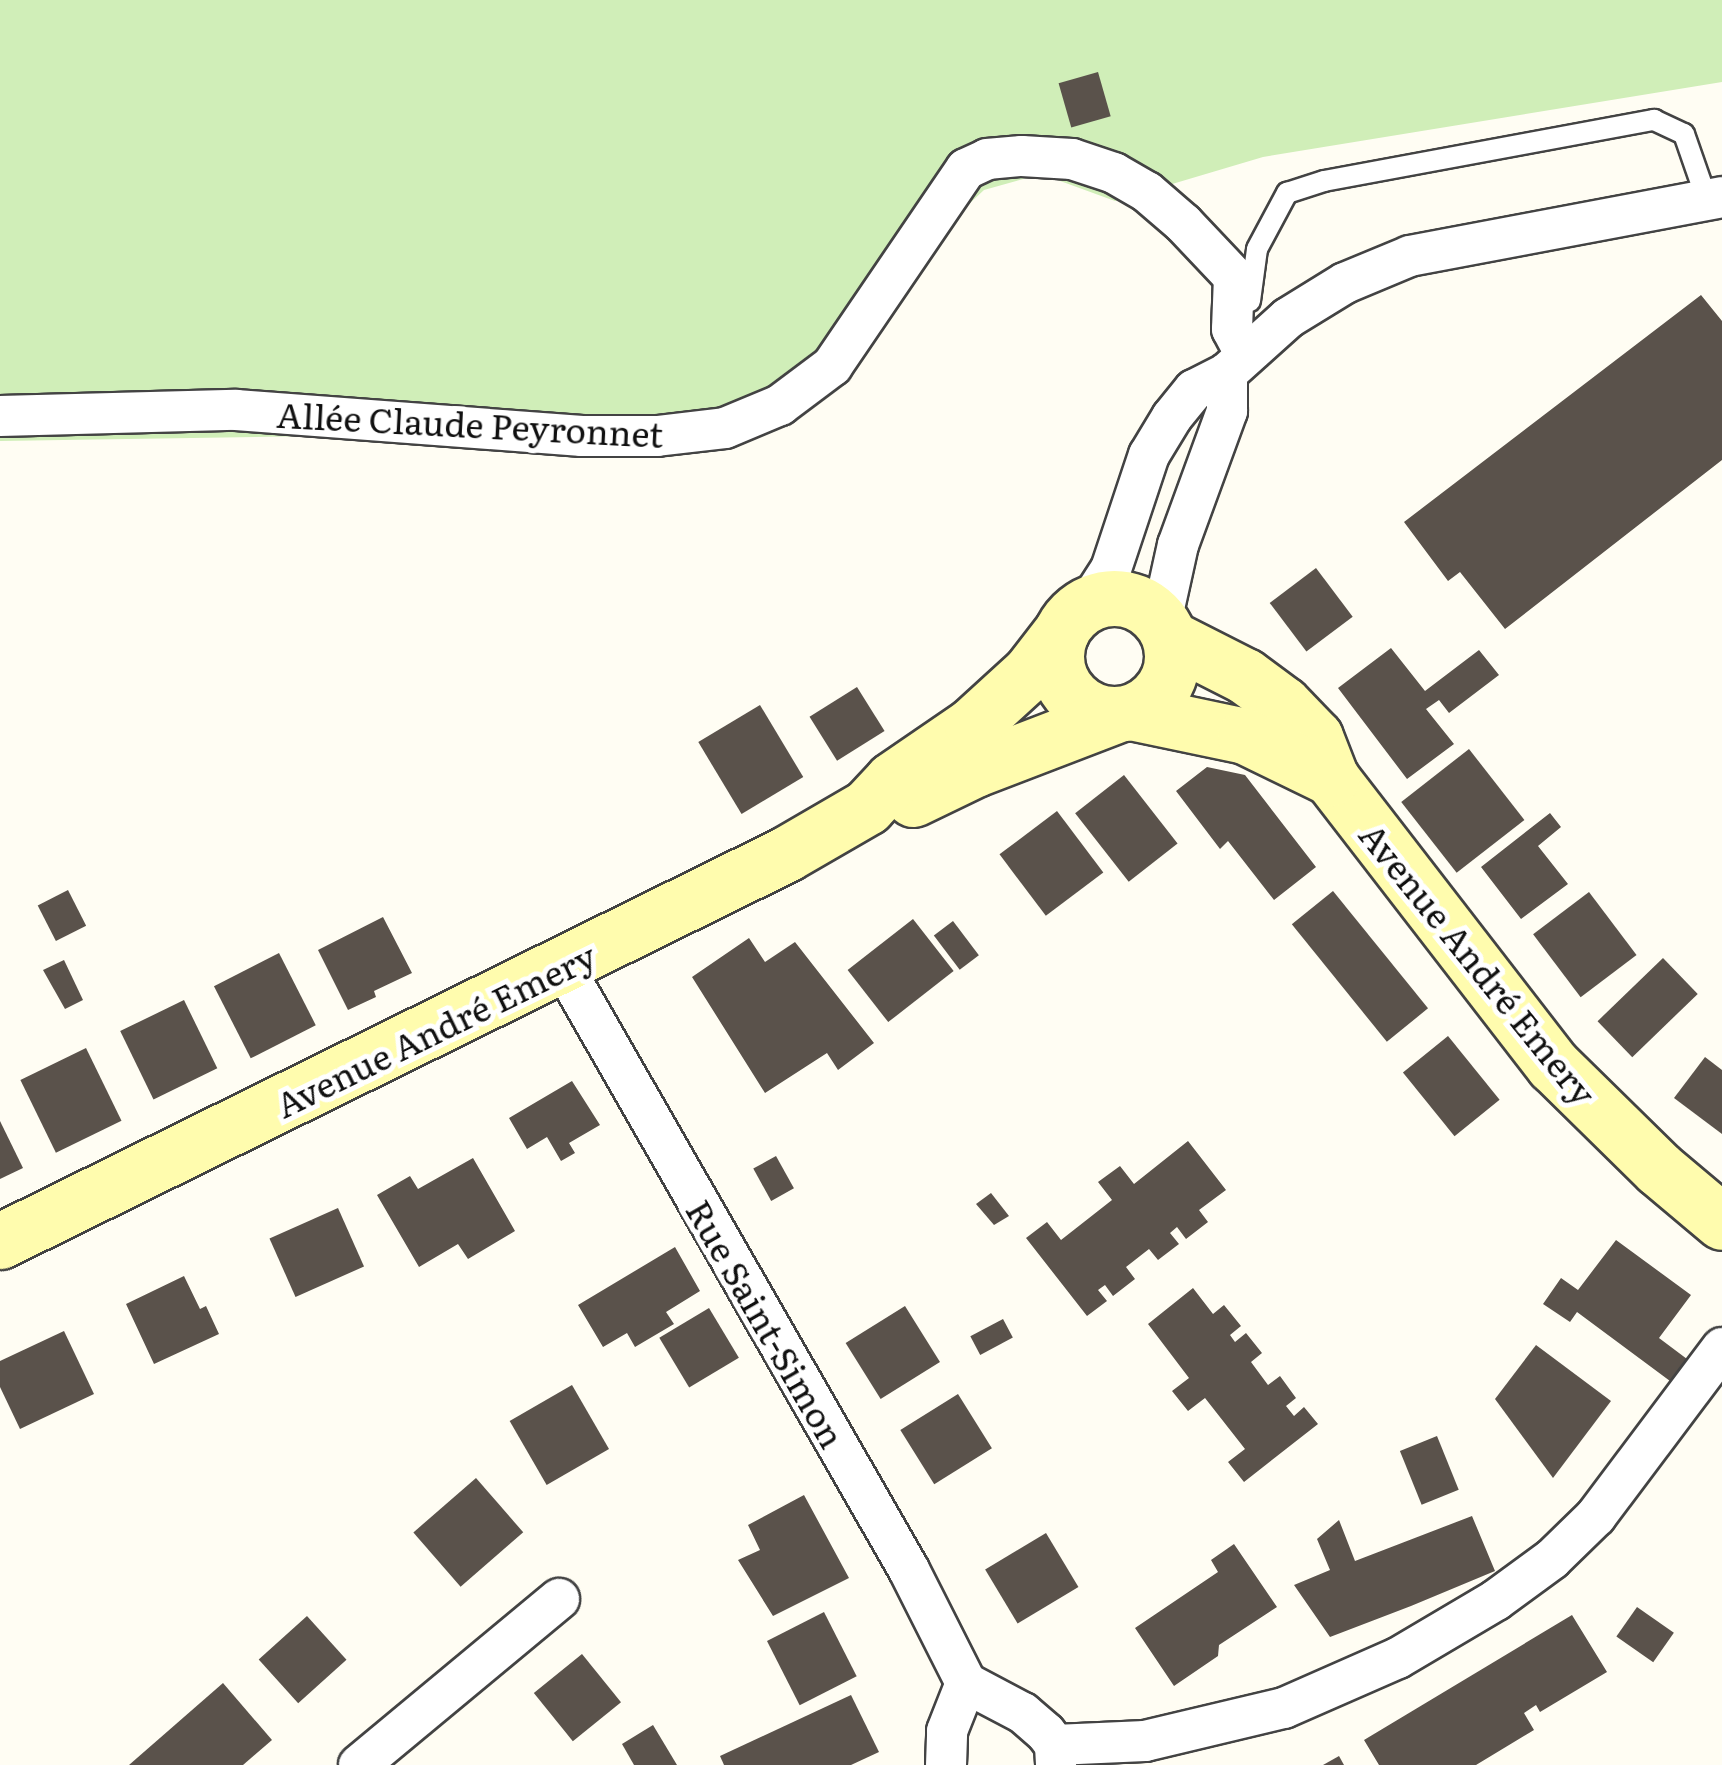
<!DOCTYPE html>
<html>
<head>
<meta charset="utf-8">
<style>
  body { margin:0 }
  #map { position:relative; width:1722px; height:1765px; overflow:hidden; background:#fffdf3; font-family:Literata,serif }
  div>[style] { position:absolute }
  .green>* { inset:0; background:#d0eeb8 }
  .building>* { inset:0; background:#5a524b; transform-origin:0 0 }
  .roads { filter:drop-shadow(2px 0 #434343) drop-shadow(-2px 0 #434343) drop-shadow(0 2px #434343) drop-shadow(0 -2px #434343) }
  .lane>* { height:20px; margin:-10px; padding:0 10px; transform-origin:10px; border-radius:10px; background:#fff }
  .street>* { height:40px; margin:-20px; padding:0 20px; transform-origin:20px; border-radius:20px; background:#fff }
  .secondary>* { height:55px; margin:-27.5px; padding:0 27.5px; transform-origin:27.5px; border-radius:27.5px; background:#fffcae }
  .secondary>.ring { margin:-27.5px; padding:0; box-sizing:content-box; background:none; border:55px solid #fffcae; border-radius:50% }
  span { translate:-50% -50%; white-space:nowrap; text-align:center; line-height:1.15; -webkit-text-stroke:10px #fff; paint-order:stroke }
  .street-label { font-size:35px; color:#101010 }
</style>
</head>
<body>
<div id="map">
  <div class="green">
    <div style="clip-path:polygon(0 0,1722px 0,1722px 82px,1263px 157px,1115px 201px,1041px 174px,984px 190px,955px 217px,905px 296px,838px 382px,727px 449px,380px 435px,0 441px)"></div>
  </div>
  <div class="building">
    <div style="left:1098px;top:72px;width:46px;height:41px;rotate:74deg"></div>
    <div style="clip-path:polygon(1701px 295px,1722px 321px,1722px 460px,1505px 629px,1460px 572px,1448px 581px,1404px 522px)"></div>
    <div style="left:1316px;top:568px;width:61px;height:58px;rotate:53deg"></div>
    <div style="clip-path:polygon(1391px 648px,1425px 691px,1479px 650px,1499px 675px,1449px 713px,1439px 700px,1426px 709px,1454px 744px,1407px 779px,1338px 688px)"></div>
    <div style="left:857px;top:687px;width:52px;height:56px;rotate:58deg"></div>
    <div style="left:760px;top:705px;width:84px;height:72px;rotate:59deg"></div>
    <div style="left:1469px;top:749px;width:90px;height:86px;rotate:52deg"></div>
    <div style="clip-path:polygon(1207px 767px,1245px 775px,1316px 867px,1274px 900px,1228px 841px,1220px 849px,1176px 791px)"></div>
    <div style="left:1124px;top:775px;width:87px;height:62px;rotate:52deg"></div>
    <div style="left:1057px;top:811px;width:77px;height:72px;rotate:53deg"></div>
    <div style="clip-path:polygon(1550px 813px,1561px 827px,1538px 846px,1568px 884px,1521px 919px,1481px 867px)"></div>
    <div style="left:68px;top:890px;width:40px;height:34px;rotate:63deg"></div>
    <div style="left:1333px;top:891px;width:151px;height:53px;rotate:51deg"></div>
    <div style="left:1589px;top:892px;width:79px;height:70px;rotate:53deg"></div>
    <div style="clip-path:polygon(383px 917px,412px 973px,374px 991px,376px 997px,348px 1010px,318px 950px)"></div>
    <div style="left:913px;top:919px;width:66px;height:83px;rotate:52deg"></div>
    <div style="left:953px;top:921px;width:43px;height:24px;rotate:53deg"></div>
    <div style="clip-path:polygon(749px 938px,765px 962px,795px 942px,874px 1043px,838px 1070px,827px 1053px,765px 1093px,692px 977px)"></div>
    <div style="left:279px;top:953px;width:81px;height:73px;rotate:63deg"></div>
    <div style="left:1663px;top:958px;width:50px;height:91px;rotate:46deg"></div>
    <div style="clip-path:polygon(64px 960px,83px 1000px,65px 1009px,43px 970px)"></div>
    <div style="left:184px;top:1000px;width:76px;height:71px;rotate:64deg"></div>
    <div style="left:1448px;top:1036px;width:82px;height:58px;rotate:51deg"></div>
    <div style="left:86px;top:1048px;width:81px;height:73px;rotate:64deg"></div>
    <div style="clip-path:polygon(1705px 1057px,1722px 1070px,1722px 1134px,1674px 1098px)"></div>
    <div style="clip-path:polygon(572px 1081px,600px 1125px,569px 1143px,575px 1153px,561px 1161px,547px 1137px,527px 1149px,509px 1118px)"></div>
    <div style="clip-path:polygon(0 1121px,23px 1168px,0 1179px)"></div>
    <div style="clip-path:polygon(1188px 1141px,1226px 1190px,1199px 1210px,1208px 1222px,1186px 1239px,1177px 1227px,1170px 1233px,1179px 1244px,1158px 1260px,1149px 1249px,1126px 1267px,1135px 1279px,1113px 1296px,1105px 1285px,1098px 1290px,1107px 1301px,1087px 1316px,1026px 1238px,1047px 1222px,1061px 1240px,1112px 1200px,1098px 1182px,1120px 1166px,1134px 1184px)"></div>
    <div style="left:776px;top:1156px;width:37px;height:26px;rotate:61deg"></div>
    <div style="clip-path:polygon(473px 1158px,515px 1231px,468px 1259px,458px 1244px,419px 1267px,377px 1195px,410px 1176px,418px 1189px)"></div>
    <div style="clip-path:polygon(991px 1193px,1009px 1216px,994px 1225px,976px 1204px)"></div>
    <div style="left:338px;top:1208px;width:64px;height:75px;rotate:66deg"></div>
    <div style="clip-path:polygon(1616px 1240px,1691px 1295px,1659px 1338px,1687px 1359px,1670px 1381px,1577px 1312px,1570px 1322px,1543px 1304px,1561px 1278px,1578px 1290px)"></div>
    <div style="clip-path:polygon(675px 1247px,700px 1291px,666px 1312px,674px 1324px,635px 1347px,627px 1333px,603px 1347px,578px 1305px)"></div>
    <div style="clip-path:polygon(184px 1276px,200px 1309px,206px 1306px,219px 1334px,154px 1364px,126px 1304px)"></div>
    <div style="clip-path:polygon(1193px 1288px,1213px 1314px,1224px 1305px,1241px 1326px,1230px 1335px,1235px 1342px,1246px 1333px,1262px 1353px,1251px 1362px,1268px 1385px,1280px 1376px,1296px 1398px,1286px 1406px,1294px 1416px,1304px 1407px,1318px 1424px,1244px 1482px,1228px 1462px,1245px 1449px,1205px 1398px,1188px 1411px,1172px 1391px,1189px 1378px,1148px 1324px)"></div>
    <div style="left:905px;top:1306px;width:66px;height:70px;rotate:58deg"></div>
    <div style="left:709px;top:1308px;width:58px;height:58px;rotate:59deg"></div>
    <div style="left:1003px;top:1319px;width:21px;height:37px;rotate:62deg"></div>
    <div style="clip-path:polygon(64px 1331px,94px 1394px,20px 1429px,0 1387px,0 1361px)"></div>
    <div style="clip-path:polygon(1536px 1345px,1611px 1401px,1553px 1478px,1495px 1399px)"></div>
    <div style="left:572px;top:1385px;width:74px;height:72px;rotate:60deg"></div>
    <div style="left:958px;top:1394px;width:64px;height:68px;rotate:58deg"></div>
    <div style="left:1437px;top:1436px;width:58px;height:40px;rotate:68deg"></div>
    <div style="left:476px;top:1478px;width:72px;height:83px;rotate:49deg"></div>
    <div style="clip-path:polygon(804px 1495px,849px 1578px,773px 1616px,738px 1560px,760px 1550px,748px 1525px)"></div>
    <div style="clip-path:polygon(1472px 1516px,1495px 1571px,1411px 1606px,1330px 1637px,1294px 1585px,1330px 1570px,1317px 1539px,1339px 1520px,1355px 1561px)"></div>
    <div style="left:1046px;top:1533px;width:63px;height:71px;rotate:59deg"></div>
    <div style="clip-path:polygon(1234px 1544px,1277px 1607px,1219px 1645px,1218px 1656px,1174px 1686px,1135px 1628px,1218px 1572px,1211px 1560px)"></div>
    <div style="left:1637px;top:1607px;width:45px;height:36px;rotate:35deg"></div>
    <div style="left:824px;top:1612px;width:72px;height:64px;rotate:63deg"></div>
    <div style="clip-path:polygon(1572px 1615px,1607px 1672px,1540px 1712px,1536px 1705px,1524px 1713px,1534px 1730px,1476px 1765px,1379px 1765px,1364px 1740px)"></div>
    <div style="left:307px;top:1616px;width:59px;height:65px;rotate:48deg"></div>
    <div style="left:582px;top:1654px;width:62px;height:62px;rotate:51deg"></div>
    <div style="clip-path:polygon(223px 1683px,272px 1740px,243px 1765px,129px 1765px)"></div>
    <div style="clip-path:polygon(851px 1695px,879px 1752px,851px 1765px,724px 1765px,720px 1756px)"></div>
    <div style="clip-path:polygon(653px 1725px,677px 1765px,634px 1765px,622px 1744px)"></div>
    <div style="clip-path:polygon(1339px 1756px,1344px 1765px,1323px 1765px)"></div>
  </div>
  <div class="roads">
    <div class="lane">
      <div style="left:1250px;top:301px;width:52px;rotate:-82.3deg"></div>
      <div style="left:1257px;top:249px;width:64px;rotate:-61.8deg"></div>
      <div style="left:1287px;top:193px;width:39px;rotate:-18deg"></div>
      <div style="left:1324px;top:181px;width:336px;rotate:-10.5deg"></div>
      <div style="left:1654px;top:120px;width:33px;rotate:25deg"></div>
      <div style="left:1684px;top:134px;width:70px;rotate:70.8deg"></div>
    </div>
    <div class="street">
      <div style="left:0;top:416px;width:236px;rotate:-1.5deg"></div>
      <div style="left:236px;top:410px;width:347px;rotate:4.3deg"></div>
      <div style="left:582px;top:436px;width:75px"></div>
      <div style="left:657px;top:436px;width:68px;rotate:-6.7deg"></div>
      <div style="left:725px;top:428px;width:60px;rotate:-22.7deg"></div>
      <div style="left:780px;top:405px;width:65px;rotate:-36.9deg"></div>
      <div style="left:832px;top:366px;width:238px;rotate:-55.8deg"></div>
      <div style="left:966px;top:169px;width:23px;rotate:-25deg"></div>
      <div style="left:987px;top:159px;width:35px;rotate:-5deg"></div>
      <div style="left:1022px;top:156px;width:50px;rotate:3.4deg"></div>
      <div style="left:1072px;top:159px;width:44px;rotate:18.4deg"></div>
      <div style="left:1114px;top:173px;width:38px;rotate:30deg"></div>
      <div style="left:1147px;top:192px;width:48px;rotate:40.7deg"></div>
      <div style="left:1183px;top:223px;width:74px;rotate:46.6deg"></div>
      <div style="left:1234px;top:277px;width:52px;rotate:92.2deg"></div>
      <div style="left:1232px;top:329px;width:27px;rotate:62deg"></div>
      <div style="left:1089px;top:603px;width:40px;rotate:-57.1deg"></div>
      <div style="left:1111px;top:569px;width:120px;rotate:-71.6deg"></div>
      <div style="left:1149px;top:455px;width:44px;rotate:-58.8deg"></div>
      <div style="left:1172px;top:417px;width:35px;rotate:-51deg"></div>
      <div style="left:1194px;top:390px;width:37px;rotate:-27deg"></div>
      <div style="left:1227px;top:373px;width:82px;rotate:-42deg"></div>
      <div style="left:1288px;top:318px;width:67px;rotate:-31.6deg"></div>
      <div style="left:1345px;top:283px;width:70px;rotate:-22.6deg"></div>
      <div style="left:1410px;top:256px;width:318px;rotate:-10.7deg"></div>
      <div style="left:1161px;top:622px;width:79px;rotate:-77.6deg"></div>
      <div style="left:1178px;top:545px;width:143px;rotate:-69.9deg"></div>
      <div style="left:1227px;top:411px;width:38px;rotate:-90deg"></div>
      <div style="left:563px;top:966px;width:696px;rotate:60.19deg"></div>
      <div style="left:909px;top:1570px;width:127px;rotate:63.2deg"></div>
      <div style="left:1055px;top:1745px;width:90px;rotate:-2.5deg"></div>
      <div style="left:1145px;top:1741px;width:143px;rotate:-13.4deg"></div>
      <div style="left:1284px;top:1708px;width:124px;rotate:-23.7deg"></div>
      <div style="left:1398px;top:1658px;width:114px;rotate:-30.6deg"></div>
      <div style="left:1496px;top:1600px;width:69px;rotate:-36.2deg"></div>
      <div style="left:1552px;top:1559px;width:62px;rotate:-44.3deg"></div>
      <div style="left:1596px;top:1516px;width:210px;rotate:-53.1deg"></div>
      <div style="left:359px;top:1765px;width:260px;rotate:-39.7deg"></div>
      <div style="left:946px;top:1765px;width:34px;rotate:-88deg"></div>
      <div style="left:947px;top:1731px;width:52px;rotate:-68.4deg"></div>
      <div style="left:966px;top:1683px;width:64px;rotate:27.8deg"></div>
      <div style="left:1023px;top:1713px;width:30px;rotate:41deg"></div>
      <div style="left:1046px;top:1733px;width:15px;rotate:53deg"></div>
      <div style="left:1055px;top:1745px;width:20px;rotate:87deg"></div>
    </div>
    <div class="secondary">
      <div class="ring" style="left:1056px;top:598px;width:61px;height:61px"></div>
      <div style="left:1170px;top:638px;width:84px;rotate:26.9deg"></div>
      <div style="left:1245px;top:676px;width:47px;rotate:36.4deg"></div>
      <div style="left:1283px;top:704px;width:46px;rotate:45.9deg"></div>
      <div style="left:1315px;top:737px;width:44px;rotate:68.7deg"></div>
      <div style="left:1331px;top:778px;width:363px;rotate:52.3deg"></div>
      <div style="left:1553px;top:1065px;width:148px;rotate:44.5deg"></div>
      <div style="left:1659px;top:1169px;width:82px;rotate:40.1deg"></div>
      <div style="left:1131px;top:712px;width:116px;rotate:11.9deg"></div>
      <div style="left:1245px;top:736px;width:96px;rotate:26deg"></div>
      <div style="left:913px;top:799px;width:69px;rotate:-25.8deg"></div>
      <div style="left:975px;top:769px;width:148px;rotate:-21deg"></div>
      <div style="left:0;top:1241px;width:876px;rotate:-26.21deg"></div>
      <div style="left:786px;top:854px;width:94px;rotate:-30.1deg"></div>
      <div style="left:867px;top:807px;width:37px;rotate:-47deg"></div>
      <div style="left:892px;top:780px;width:97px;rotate:-34.5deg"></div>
      <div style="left:972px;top:725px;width:79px;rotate:-42.4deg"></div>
      <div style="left:1030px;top:672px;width:51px;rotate:-52.2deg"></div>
    </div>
  </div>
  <div class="street-label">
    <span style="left:470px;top:423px;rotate:3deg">Allée Claude Peyronnet</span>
    <span style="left:1479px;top:963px;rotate:51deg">Avenue André Emery</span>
    <span style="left:435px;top:1029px;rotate:-26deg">Avenue André Emery</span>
    <span style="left:767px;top:1323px;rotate:60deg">Rue Saint-Simon</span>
  </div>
</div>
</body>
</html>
